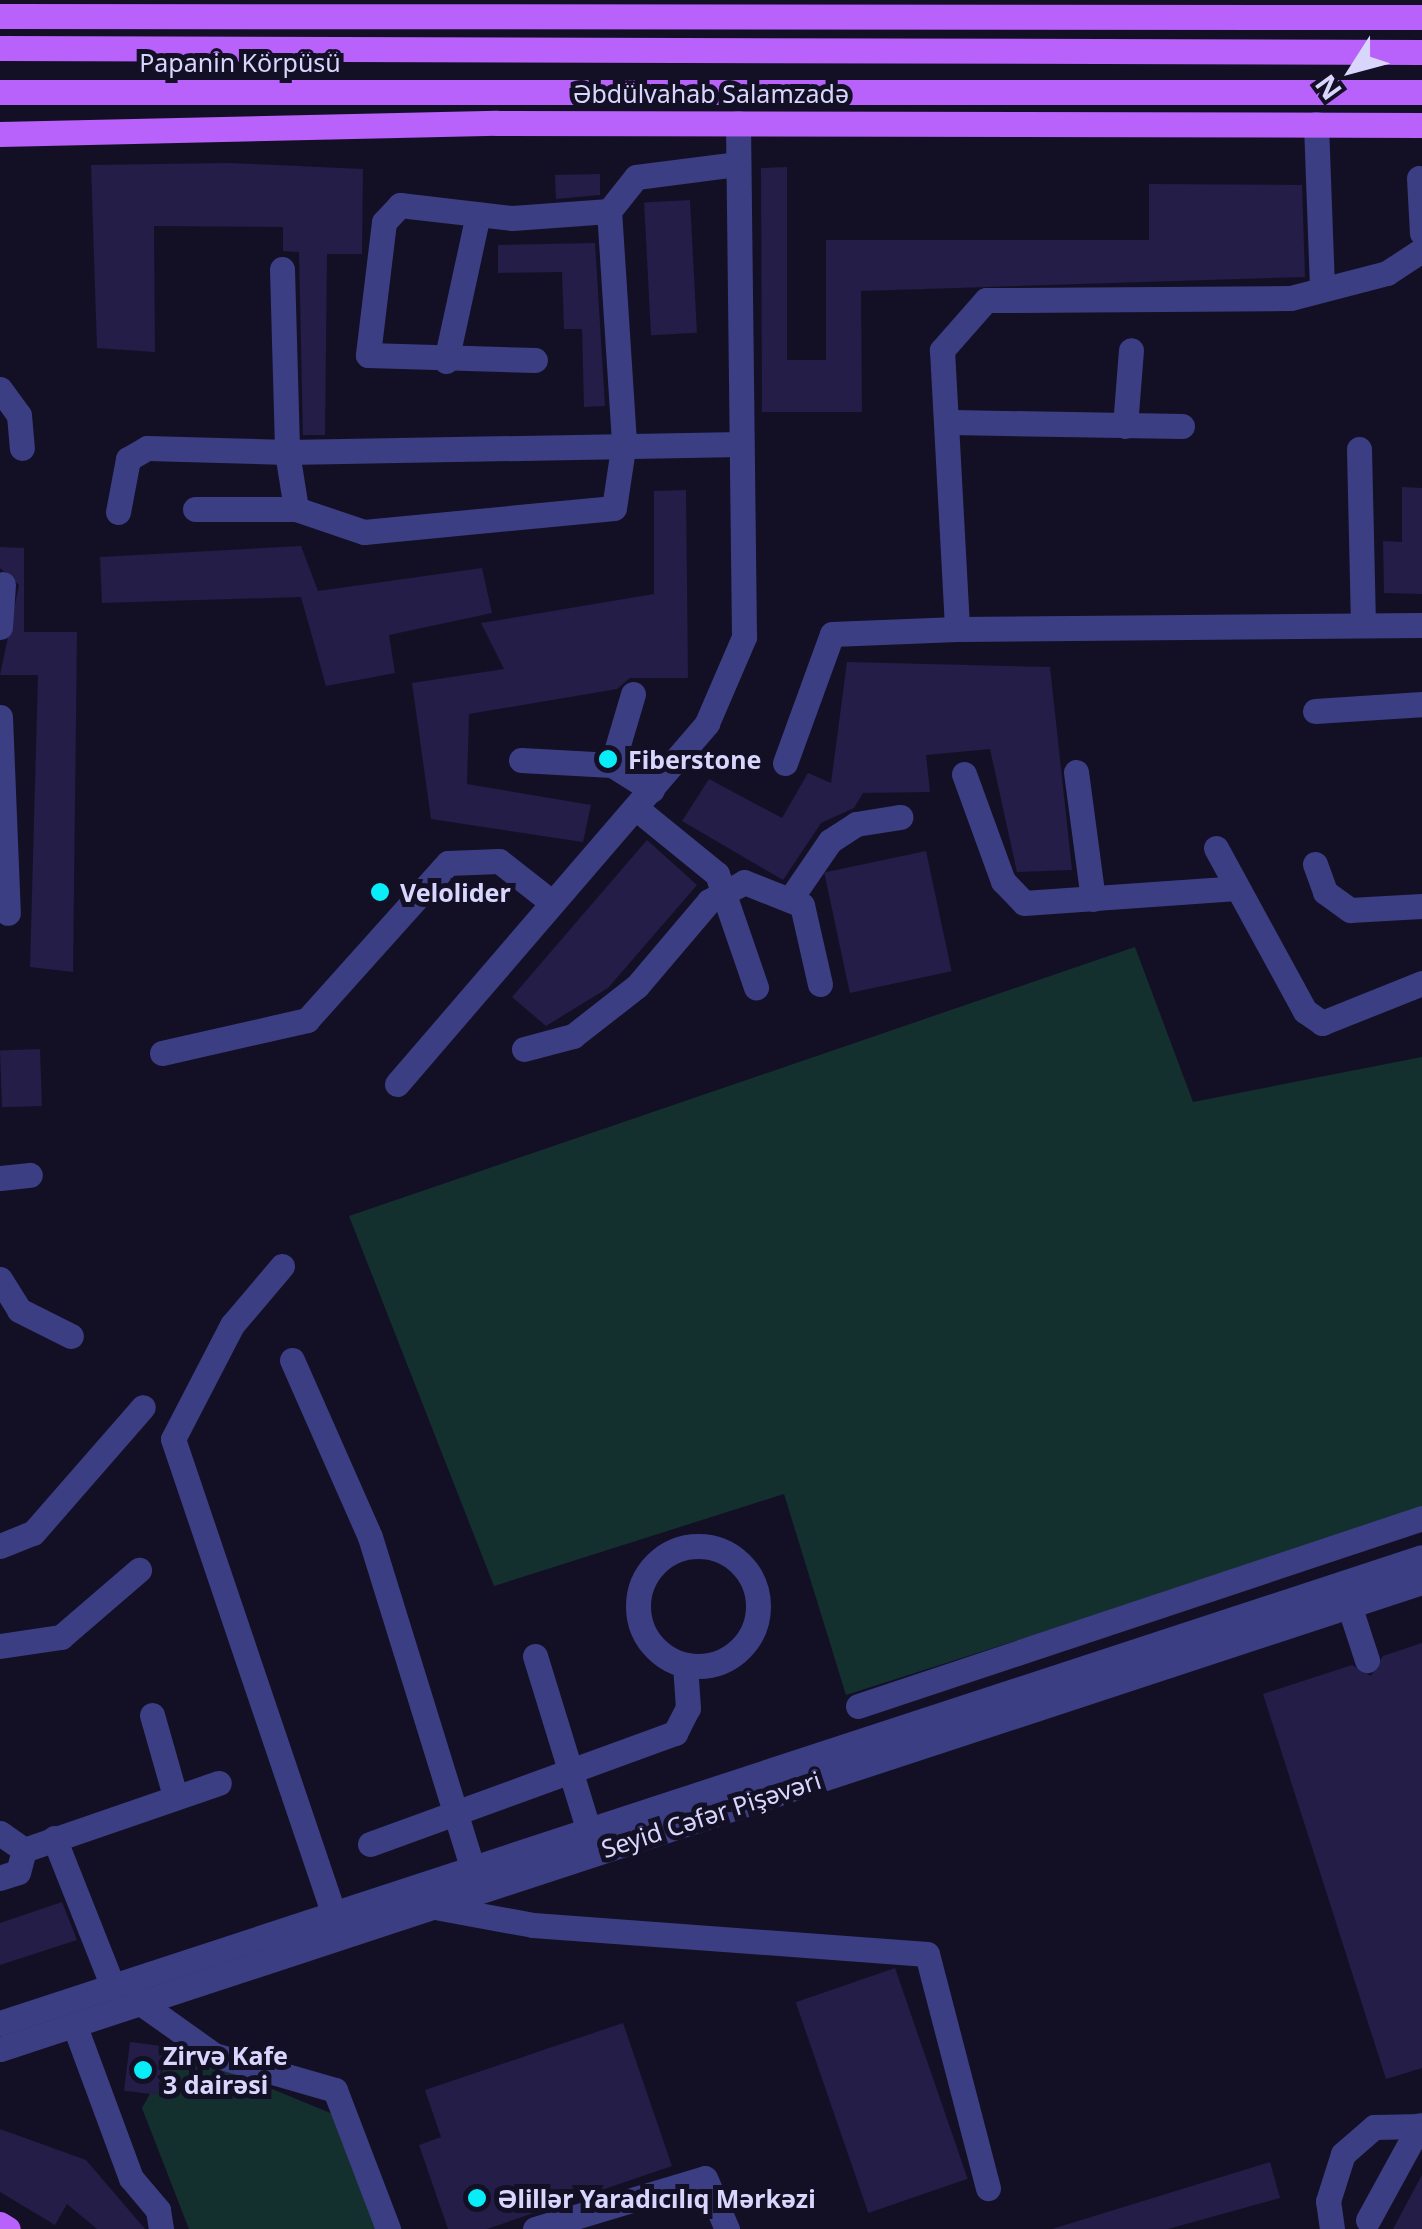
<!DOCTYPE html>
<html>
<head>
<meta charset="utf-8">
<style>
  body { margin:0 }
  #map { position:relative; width:1422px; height:2229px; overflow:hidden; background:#131026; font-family:"Noto Sans",sans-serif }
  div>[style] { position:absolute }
  .green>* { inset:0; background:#13302e }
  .building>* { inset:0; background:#231d47; transform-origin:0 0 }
  .minor>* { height:25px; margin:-12.5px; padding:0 12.5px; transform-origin:12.5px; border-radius:12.5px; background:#3c3e84 }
  .minor>.ring { margin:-12.5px; padding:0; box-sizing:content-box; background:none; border:25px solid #3c3e84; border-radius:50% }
  .major>* { height:25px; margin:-12.5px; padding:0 12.5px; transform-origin:12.5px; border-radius:12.5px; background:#b961fb }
  .dots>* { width:28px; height:28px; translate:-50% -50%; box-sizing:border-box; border:5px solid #131026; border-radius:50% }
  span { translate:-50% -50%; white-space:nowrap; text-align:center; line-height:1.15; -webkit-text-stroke:10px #131026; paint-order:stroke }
  .street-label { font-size:25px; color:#d9d6fe }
  .poi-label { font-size:25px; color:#d9d6fe; font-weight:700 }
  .left { translate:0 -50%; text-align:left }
  .north { position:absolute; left:1302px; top:20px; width:100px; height:100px; -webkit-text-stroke:8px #131026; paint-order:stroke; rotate:234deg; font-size:28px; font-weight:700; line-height:40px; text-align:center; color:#d9d6fe }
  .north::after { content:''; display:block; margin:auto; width:35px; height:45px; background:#d9d6fe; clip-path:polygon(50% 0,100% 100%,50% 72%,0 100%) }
</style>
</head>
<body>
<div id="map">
  <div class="green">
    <div style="clip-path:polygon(1135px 947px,1193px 1102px,1422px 1057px,1422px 1511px,846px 1695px,784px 1494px,494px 1586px,349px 1216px)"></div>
    <div style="clip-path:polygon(175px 2049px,335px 2115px,376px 2229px,189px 2229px,142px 2108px)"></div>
  </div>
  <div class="building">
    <div style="clip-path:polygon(230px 163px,363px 169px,362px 254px,327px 254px,325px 435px,303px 435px,299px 252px,283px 251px,283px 227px,154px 226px,155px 352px,97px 348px,91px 165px)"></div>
    <div style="clip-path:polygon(787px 167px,787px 360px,826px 360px,826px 240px,1149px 240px,1149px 184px,1302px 185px,1305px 277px,861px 291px,862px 412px,762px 412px,761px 168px)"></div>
    <div style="clip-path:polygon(600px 174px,600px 195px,556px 199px,555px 175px)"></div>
    <div style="left:690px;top:200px;width:133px;height:46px;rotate:87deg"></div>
    <div style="clip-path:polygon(595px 243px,605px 406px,584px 407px,582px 329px,564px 329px,562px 272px,498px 273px,498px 245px)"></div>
    <div style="clip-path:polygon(1402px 487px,1422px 488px,1422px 594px,1384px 593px,1383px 541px,1402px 542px)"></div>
    <div style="clip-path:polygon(686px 490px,688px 678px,630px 678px,617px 689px,469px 714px,467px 784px,591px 805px,583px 842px,431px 819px,412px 683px,504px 669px,481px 623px,654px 594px,654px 491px)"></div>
    <div style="clip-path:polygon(301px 546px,318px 591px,482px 568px,492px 613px,389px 635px,395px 673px,326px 686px,301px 597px,102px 603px,100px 557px)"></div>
    <div style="clip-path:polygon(0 547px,24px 548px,24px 632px,77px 632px,73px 972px,30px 967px,38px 675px,0 675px,19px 585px,0 568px)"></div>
    <div style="clip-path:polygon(847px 662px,1050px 667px,1072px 870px,1017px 872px,990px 749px,926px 755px,930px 792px,863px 793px,854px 808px,821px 823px,783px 880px,682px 821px,709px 779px,782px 818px,808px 773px,831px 783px)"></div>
    <div style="clip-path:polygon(647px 840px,697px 885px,608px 988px,546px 1026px,512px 997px)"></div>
    <div style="left:926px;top:851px;width:123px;height:104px;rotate:78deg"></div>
    <div style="left:40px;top:1049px;width:57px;height:40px;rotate:88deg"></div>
    <div style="clip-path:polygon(1422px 1643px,1422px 2068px,1386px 2079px,1263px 1694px,1352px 1665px,1371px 1676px,1383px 1656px)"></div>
    <div style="clip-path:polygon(62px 1902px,77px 1940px,0 1965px,0 1923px)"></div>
    <div style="left:895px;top:1968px;width:223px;height:105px;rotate:71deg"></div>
    <div style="clip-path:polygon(623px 2023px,672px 2166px,487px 2229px,448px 2229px,419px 2145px,441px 2137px,425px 2090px)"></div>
    <div style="left:130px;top:2042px;width:34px;height:49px;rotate:7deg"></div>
    <div style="clip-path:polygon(0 2129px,86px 2160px,145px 2229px,97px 2229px,67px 2204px,55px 2225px,0 2192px)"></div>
    <div style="clip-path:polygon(1270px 2162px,1280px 2198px,1168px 2229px,1052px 2229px)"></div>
    <div style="clip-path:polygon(1422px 2175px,1422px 2229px,1393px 2229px)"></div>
  </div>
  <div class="minor">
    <div style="left:1316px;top:124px;width:164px;rotate:87.9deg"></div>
    <div style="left:1419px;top:178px;width:55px;rotate:86.9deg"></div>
    <div style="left:609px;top:211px;width:43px;rotate:-51.5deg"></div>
    <div style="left:636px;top:177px;width:103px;rotate:-7.3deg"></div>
    <div style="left:1422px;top:250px;width:42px;rotate:146.7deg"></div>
    <div style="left:1387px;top:273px;width:100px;rotate:165.5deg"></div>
    <div style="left:1290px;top:298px;width:304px;rotate:179.6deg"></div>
    <div style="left:986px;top:300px;width:67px;rotate:131.3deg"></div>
    <div style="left:942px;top:350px;width:279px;rotate:86.9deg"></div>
    <div style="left:957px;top:629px;width:465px;rotate:-0.5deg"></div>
    <div style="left:282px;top:269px;width:183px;rotate:88.4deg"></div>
    <div style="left:287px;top:452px;width:454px;rotate:-1deg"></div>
    <div style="left:446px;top:361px;width:150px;rotate:-77.7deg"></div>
    <div style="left:0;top:389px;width:32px;rotate:54deg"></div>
    <div style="left:19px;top:415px;width:33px;rotate:85deg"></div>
    <div style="left:951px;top:422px;width:231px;rotate:1deg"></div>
    <div style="left:1125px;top:426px;width:76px;rotate:-85.5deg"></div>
    <div style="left:1359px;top:449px;width:176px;rotate:88.7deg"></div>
    <div style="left:195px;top:509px;width:101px"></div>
    <div style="left:296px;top:509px;width:72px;rotate:18.7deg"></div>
    <div style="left:364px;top:532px;width:251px;rotate:-5.5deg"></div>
    <div style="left:614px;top:508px;width:67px;rotate:-81.4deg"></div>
    <div style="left:624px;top:442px;width:231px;rotate:-93.7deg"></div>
    <div style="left:609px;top:211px;width:97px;rotate:175.9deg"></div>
    <div style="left:512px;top:218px;width:113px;rotate:-173.4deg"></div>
    <div style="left:400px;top:205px;width:23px;rotate:133deg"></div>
    <div style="left:384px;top:222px;width:134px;rotate:96.9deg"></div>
    <div style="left:368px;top:355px;width:167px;rotate:1.7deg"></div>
    <div style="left:118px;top:512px;width:54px;rotate:-79.3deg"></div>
    <div style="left:128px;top:459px;width:22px;rotate:-30deg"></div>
    <div style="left:147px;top:448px;width:140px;rotate:1.6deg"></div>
    <div style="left:287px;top:452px;width:58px;rotate:81deg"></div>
    <div style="left:0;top:627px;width:43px;rotate:-86deg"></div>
    <div style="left:1315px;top:711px;width:107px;rotate:-3.7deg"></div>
    <div style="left:0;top:717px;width:196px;rotate:87.7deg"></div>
    <div style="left:521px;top:760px;width:91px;rotate:3.1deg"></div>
    <div style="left:612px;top:765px;width:47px;rotate:32deg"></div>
    <div style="left:785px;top:763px;width:137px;rotate:-70deg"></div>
    <div style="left:832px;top:634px;width:125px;rotate:-2.3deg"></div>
    <div style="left:612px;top:765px;width:74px;rotate:-73.5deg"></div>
    <div style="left:1076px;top:772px;width:128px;rotate:82.4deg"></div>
    <div style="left:964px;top:774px;width:114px;rotate:70deg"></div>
    <div style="left:1003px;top:881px;width:30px;rotate:46deg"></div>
    <div style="left:1024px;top:903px;width:213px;rotate:-4deg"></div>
    <div style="left:637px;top:809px;width:103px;rotate:39.1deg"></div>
    <div style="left:717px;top:874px;width:120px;rotate:71deg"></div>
    <div style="left:1216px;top:848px;width:186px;rotate:61.4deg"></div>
    <div style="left:1305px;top:1011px;width:21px;rotate:35deg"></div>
    <div style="left:1322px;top:1023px;width:108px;rotate:-21.8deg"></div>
    <div style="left:1315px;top:864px;width:30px;rotate:70deg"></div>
    <div style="left:1325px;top:892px;width:31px;rotate:36deg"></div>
    <div style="left:1350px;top:910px;width:72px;rotate:-3.2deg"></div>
    <div style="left:793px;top:895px;width:65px;rotate:-55.6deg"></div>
    <div style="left:830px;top:841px;width:31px;rotate:-33deg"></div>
    <div style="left:856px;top:824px;width:45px;rotate:-9deg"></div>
    <div style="left:524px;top:1049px;width:51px;rotate:-14.9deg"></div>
    <div style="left:573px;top:1036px;width:81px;rotate:-38deg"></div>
    <div style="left:637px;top:986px;width:111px;rotate:-49.7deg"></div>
    <div style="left:709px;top:901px;width:40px;rotate:-28deg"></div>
    <div style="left:744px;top:882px;width:62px;rotate:21.6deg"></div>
    <div style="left:802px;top:905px;width:81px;rotate:77.2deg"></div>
    <div style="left:162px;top:1053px;width:149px;rotate:-12.8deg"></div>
    <div style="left:307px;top:1020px;width:211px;rotate:-48.1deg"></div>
    <div style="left:448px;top:863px;width:51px;rotate:-2.2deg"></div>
    <div style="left:499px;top:861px;width:63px;rotate:38deg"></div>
    <div style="left:397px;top:1084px;width:476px;rotate:-49.3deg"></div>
    <div style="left:707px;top:723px;width:94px;rotate:-66.7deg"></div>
    <div style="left:744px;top:637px;width:514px;rotate:-90.67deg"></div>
    <div style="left:0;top:1178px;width:30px;rotate:-6deg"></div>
    <div style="left:282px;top:1266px;width:77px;rotate:130.3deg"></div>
    <div style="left:232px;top:1325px;width:128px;rotate:117.4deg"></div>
    <div style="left:173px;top:1439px;width:502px;rotate:71.31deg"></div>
    <div style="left:0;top:1279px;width:36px;rotate:58deg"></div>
    <div style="left:19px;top:1310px;width:58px;rotate:26.6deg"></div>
    <div style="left:292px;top:1360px;width:193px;rotate:66.2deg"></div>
    <div style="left:370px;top:1537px;width:348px;rotate:72.8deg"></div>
    <div class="ring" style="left:638px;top:1546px;width:95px;height:95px"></div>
    <div style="left:0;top:1546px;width:35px;rotate:-22deg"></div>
    <div style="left:33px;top:1533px;width:167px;rotate:-48.9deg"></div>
    <div style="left:1349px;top:1605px;width:58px;rotate:71.9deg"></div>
    <div style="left:0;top:1646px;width:62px;rotate:-8.4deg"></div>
    <div style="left:61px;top:1637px;width:103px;rotate:-40.7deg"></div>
    <div style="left:535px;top:1656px;width:183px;rotate:72.9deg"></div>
    <div style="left:858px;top:1706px;width:595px;rotate:-18.43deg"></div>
    <div style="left:152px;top:1715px;width:84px;rotate:74.1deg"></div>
    <div style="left:0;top:1833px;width:29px;rotate:35deg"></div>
    <div style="left:24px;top:1850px;width:23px;rotate:105deg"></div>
    <div style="left:18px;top:1872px;width:19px;rotate:162deg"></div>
    <div style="left:54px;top:1838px;width:160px;rotate:68.4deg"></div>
    <div style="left:370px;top:1844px;width:325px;rotate:-20deg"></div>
    <div style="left:675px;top:1733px;width:28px;rotate:-63deg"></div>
    <div style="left:688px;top:1708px;width:43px;rotate:-94deg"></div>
    <div style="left:24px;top:1850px;width:206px;rotate:-19deg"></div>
    <div style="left:435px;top:1907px;width:100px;rotate:10.4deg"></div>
    <div style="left:533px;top:1925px;width:395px;rotate:4.2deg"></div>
    <div style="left:927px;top:1954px;width:242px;rotate:75.4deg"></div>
    <div style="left:138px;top:2001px;width:93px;rotate:35.4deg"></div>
    <div style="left:214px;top:2055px;width:126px;rotate:16.1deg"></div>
    <div style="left:335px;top:2090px;width:149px;rotate:69.1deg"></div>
    <div style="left:0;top:2023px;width:1496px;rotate:-18.14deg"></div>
    <div style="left:74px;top:2024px;width:164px;rotate:69.7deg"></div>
    <div style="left:131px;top:2178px;width:42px;rotate:49.8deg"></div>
    <div style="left:158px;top:2210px;width:19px;rotate:81deg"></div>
    <div style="left:0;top:2049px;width:1497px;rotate:-18.18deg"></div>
    <div style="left:1368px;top:2220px;width:108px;rotate:-61.3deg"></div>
    <div style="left:535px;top:2229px;width:177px;rotate:-16.7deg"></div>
    <div style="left:705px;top:2178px;width:56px;rotate:66.7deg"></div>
    <div style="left:1332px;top:2229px;width:28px;rotate:-98deg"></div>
    <div style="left:1328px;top:2201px;width:49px;rotate:-72.3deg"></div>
    <div style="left:1343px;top:2154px;width:41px;rotate:-41.1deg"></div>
    <div style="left:1374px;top:2127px;width:48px;rotate:-1.2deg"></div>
  </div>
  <div class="major">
    <div style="left:0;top:16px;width:1422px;rotate:0.04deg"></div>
    <div style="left:0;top:48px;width:1422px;rotate:0.16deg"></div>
    <div style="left:0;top:92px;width:1422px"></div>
    <div style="left:0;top:134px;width:497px;rotate:-1.3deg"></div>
    <div style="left:497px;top:123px;width:925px;rotate:0.12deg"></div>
    <div style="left:0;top:2224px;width:9px;rotate:32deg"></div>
  </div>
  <div class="dots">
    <div style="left:608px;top:759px;background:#08edf8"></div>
    <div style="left:380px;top:892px;background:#08edf8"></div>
    <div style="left:143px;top:2070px;background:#08edf8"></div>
    <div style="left:477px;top:2198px;background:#08edf8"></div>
  </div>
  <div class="street-label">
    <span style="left:240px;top:62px">Papanin Körpüsü</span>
    <span style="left:711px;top:93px">Əbdülvahab Salamzadə</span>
    <span style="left:711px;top:1814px;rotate:-18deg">Seyid Cəfər Pişəvəri</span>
  </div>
  <div class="poi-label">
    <span class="left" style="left:628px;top:759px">Fiberstone</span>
    <span class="left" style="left:400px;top:892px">Velolider</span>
    <span class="left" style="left:163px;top:2070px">Zirvə Kafe<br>3 dairəsi</span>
    <span class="left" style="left:497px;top:2198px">Əlillər Yaradıcılıq Mərkəzi</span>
  </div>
  <div class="north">N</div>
</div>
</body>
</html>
